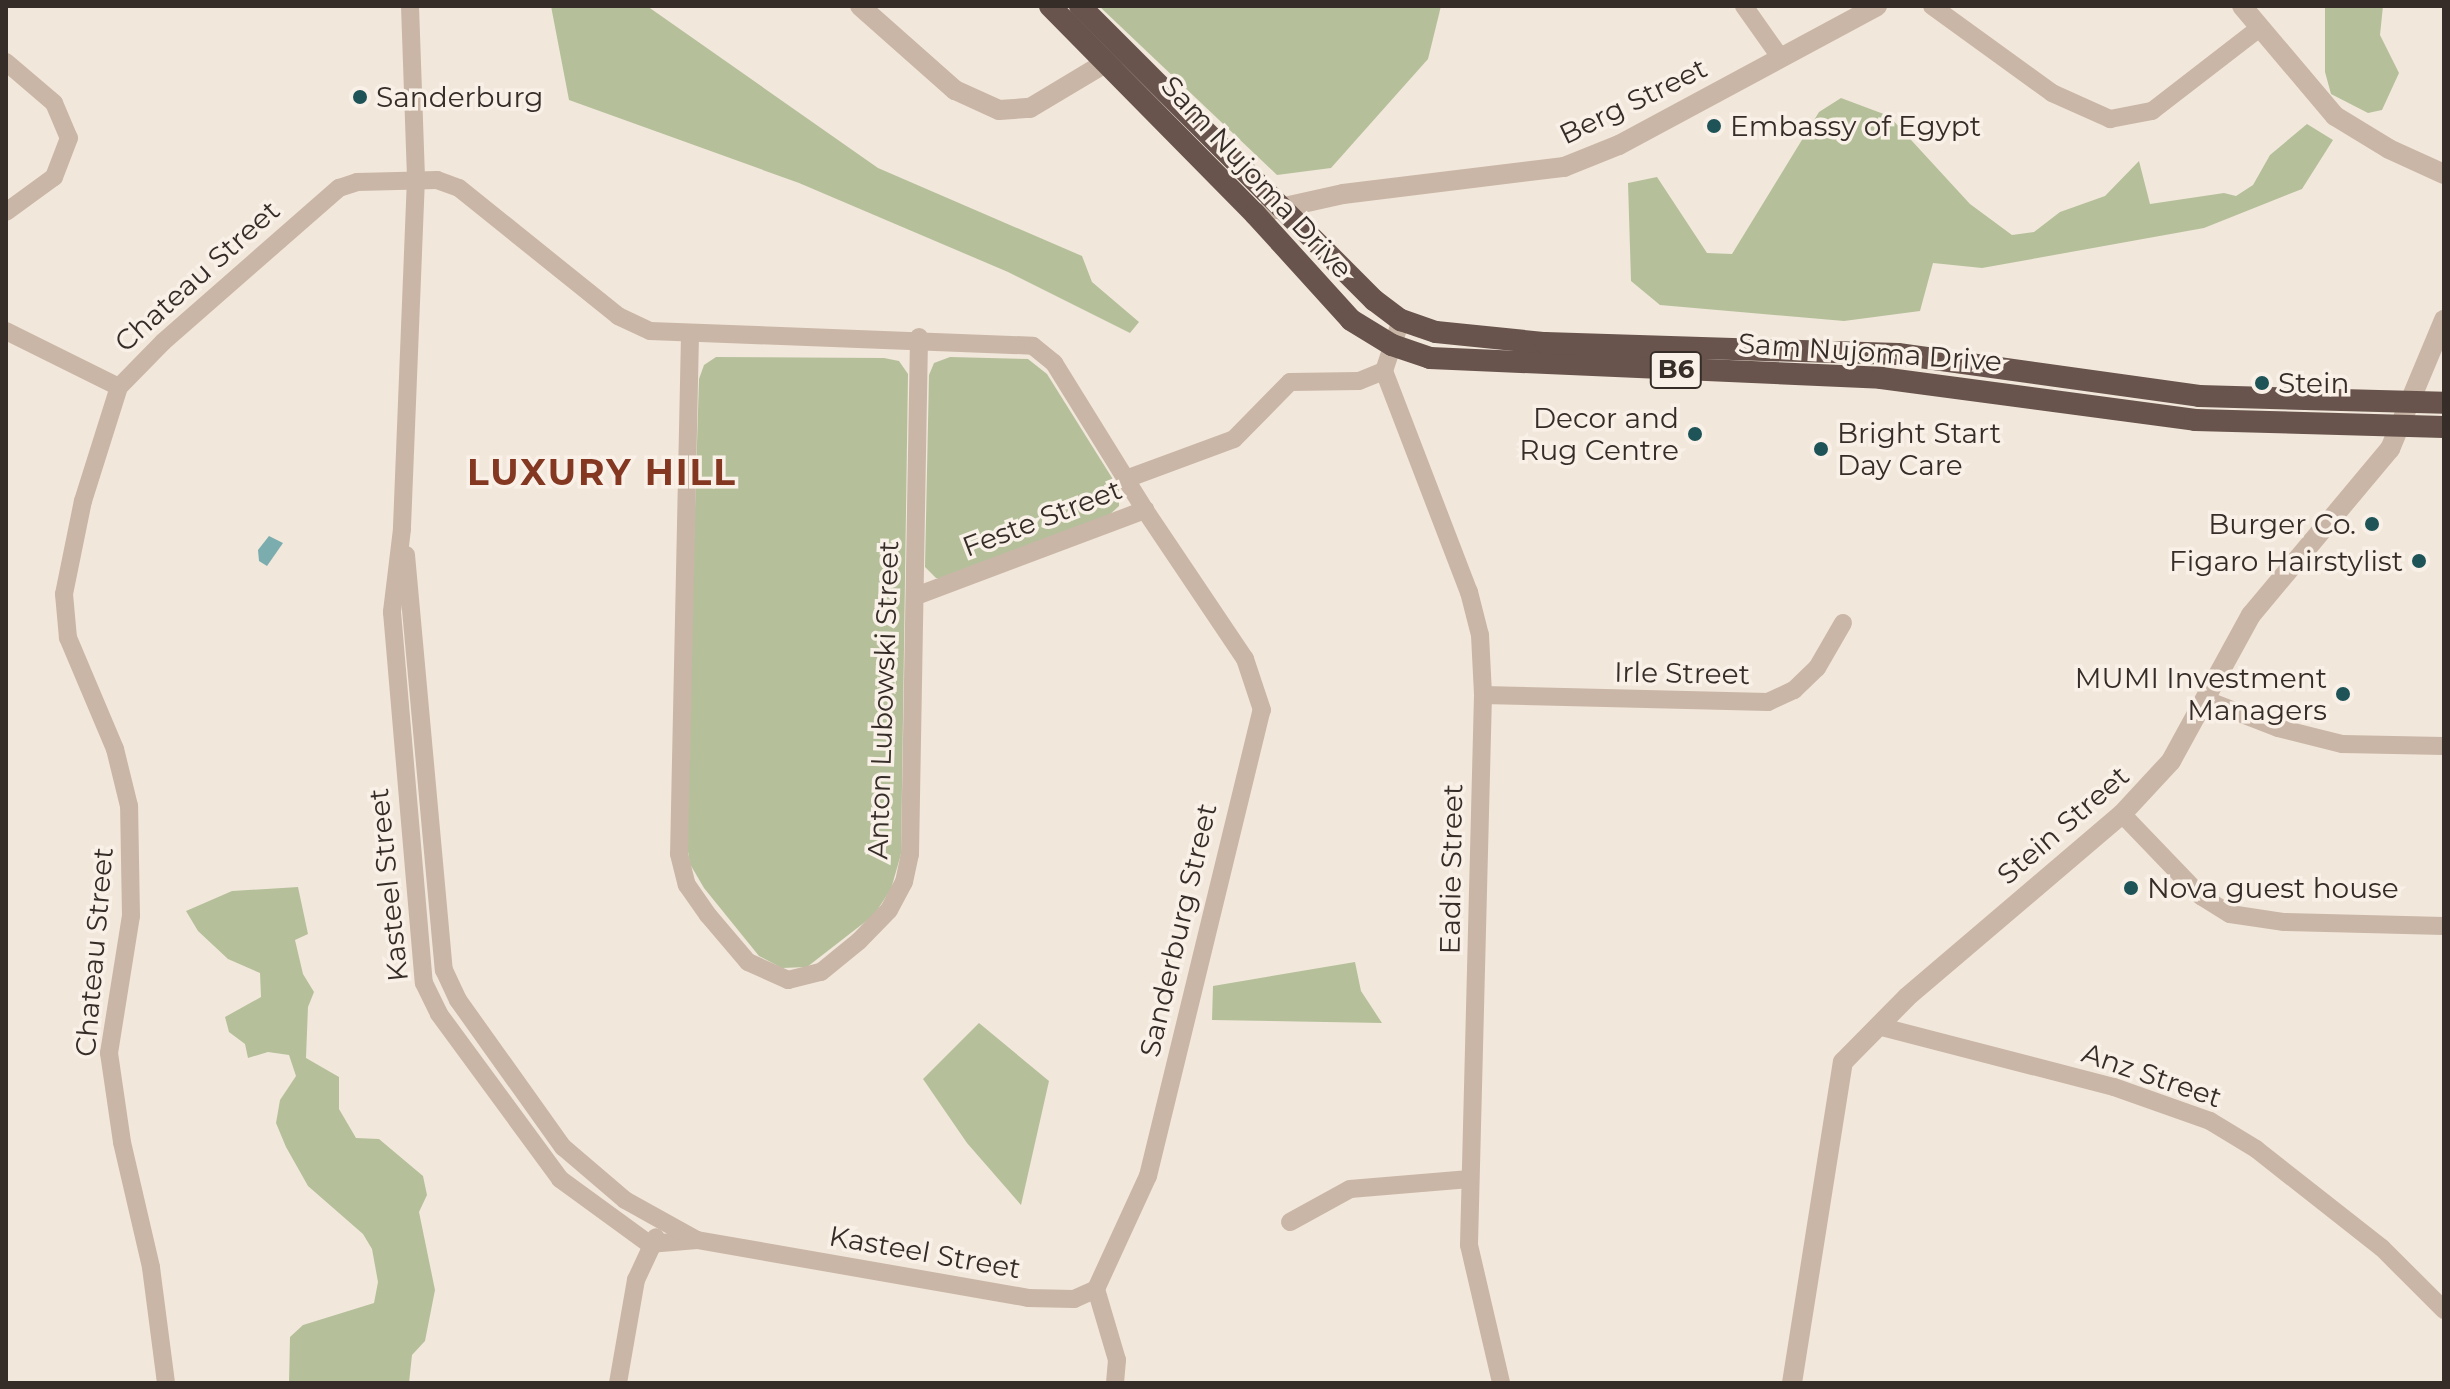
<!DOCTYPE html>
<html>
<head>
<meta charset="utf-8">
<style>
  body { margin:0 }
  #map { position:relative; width:2450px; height:1389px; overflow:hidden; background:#f2e7db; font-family:Montserrat,sans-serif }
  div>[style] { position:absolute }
  .green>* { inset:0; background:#b5c09b }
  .water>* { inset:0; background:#7badae }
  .minor>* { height:18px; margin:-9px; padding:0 9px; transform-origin:9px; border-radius:9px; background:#c9b6a7 }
  .tertiary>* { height:20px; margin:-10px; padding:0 10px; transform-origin:10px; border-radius:10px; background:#c9b6a7 }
  .trunk>* { height:22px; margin:-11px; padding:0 11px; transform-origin:11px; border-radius:11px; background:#68544c }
  .dots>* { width:22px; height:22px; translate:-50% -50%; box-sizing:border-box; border:4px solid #f9f1e8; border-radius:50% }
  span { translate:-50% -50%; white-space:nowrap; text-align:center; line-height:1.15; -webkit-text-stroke:7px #f9f1e8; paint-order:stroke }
  .shield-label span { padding:2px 6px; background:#f9f1e8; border:2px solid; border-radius:6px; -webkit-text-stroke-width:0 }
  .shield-label { font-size:26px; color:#362c28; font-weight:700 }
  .poi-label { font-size:28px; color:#362c28 }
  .left { translate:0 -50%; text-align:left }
  .right { translate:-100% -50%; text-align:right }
  .street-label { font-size:28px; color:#362c28 }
  .district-label { font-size:36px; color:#843822; font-weight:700; letter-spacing:2px }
  .frame { position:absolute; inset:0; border:8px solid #362c28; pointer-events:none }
</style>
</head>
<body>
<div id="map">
  <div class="green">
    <div style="clip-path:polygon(551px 6px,647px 6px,878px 168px,1082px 256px,1092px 282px,1139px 322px,1130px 333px,1008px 272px,799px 183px,569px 100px)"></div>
    <div style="clip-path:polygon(1099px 6px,1441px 6px,1428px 59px,1331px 168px,1277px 175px)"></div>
    <div style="clip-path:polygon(2325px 6px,2383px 6px,2380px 35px,2399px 73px,2382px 110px,2368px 113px,2331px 94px,2325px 72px)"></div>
    <div style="clip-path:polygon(1841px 98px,1889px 116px,1970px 204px,2012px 235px,2034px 232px,2060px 212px,2105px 196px,2139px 161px,2150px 204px,2224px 193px,2236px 196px,2253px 185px,2270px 155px,2307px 124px,2333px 140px,2302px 189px,2204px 228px,1982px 268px,1933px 263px,1920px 311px,1844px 321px,1660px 305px,1631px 281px,1628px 183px,1657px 177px,1707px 253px,1732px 254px,1819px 112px)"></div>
    <div style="clip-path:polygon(716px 357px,884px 358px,899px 361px,908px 374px,901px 854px,891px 889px,874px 915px,807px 967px,782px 968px,759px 956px,704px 888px,690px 864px,685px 833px,699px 379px,704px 365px)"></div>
    <div style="clip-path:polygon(950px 357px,1028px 359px,1047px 374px,1119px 489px,1119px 506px,1107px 517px,952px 578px,936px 578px,925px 567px,929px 375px,934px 363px)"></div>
    <div style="clip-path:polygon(298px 887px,308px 934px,295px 940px,303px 974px,314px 992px,308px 1007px,306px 1058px,339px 1077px,339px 1109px,356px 1138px,379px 1139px,423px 1176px,427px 1195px,419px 1212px,435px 1290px,425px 1341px,412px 1355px,409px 1383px,289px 1383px,290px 1337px,303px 1325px,374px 1303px,378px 1282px,372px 1249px,363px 1234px,308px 1186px,286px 1147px,276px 1123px,280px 1100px,296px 1076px,289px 1055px,268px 1052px,248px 1058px,245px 1044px,229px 1032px,225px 1017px,261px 997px,260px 973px,228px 959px,198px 931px,186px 911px,232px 891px)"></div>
    <div style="clip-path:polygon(1355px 962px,1361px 991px,1382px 1023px,1212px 1020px,1213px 986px)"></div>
    <div style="clip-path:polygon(979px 1023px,1049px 1081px,1021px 1205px,967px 1143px,923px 1079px)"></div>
  </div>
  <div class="water">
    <div style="clip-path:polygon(269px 536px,283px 543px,267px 566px,259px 561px,258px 550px)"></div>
  </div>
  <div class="minor">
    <div style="left:410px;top:6px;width:172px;rotate:88deg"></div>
    <div style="left:416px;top:178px;width:351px;rotate:92.3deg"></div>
    <div style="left:402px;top:529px;width:84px;rotate:96.9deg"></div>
    <div style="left:392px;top:612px;width:372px;rotate:85.1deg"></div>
    <div style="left:424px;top:983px;width:34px;rotate:64deg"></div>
    <div style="left:439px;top:1014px;width:205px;rotate:53.7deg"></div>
    <div style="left:560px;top:1179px;width:110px;rotate:36.1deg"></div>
    <div style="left:649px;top:1244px;width:48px;rotate:-4.8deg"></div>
    <div style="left:1744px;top:6px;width:62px;rotate:54.8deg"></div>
    <div style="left:1932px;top:6px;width:148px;rotate:35.9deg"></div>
    <div style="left:2052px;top:93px;width:64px;rotate:24.1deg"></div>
    <div style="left:2110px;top:119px;width:43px;rotate:-10.8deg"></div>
    <div style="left:2152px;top:111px;width:134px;rotate:-37.7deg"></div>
    <div style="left:6px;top:62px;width:63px;rotate:40.5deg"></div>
    <div style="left:54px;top:103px;width:38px;rotate:67deg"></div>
    <div style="left:69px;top:138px;width:42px;rotate:111deg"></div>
    <div style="left:54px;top:177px;width:59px;rotate:143.9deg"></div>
    <div style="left:6px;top:331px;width:126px;rotate:26.4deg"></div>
    <div style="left:690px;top:335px;width:519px;rotate:91.21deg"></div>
    <div style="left:679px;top:854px;width:32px;rotate:76deg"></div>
    <div style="left:687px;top:885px;width:37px;rotate:55deg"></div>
    <div style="left:708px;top:915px;width:62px;rotate:49.6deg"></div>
    <div style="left:748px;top:962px;width:44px;rotate:24.2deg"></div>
    <div style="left:788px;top:980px;width:34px;rotate:-14deg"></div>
    <div style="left:821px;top:972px;width:49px;rotate:-39.2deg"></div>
    <div style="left:859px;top:941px;width:43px;rotate:-45.9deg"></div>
    <div style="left:889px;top:910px;width:32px;rotate:-62deg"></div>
    <div style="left:904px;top:882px;width:29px;rotate:-78deg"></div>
    <div style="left:910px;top:854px;width:517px;rotate:-89deg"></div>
    <div style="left:1384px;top:371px;width:237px;rotate:69deg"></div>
    <div style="left:1469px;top:592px;width:44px;rotate:75.7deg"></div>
    <div style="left:1480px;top:635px;width:60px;rotate:87.1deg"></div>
    <div style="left:1483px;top:695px;width:550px;rotate:91.46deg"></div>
    <div style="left:1469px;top:1245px;width:142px;rotate:76.9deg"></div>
    <div style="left:406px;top:555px;width:417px;rotate:84.8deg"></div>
    <div style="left:444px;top:970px;width:33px;rotate:65deg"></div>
    <div style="left:458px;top:1000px;width:181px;rotate:54.5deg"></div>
    <div style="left:563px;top:1147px;width:82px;rotate:40.5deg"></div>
    <div style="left:625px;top:1200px;width:82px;rotate:29.1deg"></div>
    <div style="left:697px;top:1240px;width:336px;rotate:9.9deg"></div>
    <div style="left:1028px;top:1298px;width:46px;rotate:1.2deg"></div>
    <div style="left:1074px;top:1299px;width:24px;rotate:-24deg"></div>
    <div style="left:916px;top:596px;width:245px;rotate:-20.6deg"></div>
    <div style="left:1145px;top:510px;width:36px;rotate:-122deg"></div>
    <div style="left:1126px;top:479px;width:115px;rotate:-20.3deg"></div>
    <div style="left:1234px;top:439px;width:80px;rotate:-45.5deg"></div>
    <div style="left:1290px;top:382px;width:69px;rotate:-0.8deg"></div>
    <div style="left:1359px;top:381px;width:27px;rotate:-22deg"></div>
    <div style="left:1384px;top:371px;width:54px;rotate:-71.6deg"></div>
    <div style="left:1483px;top:695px;width:285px;rotate:1.4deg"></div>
    <div style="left:1768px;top:702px;width:29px;rotate:-25deg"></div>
    <div style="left:1794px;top:690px;width:32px;rotate:-44deg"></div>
    <div style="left:1817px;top:668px;width:52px;rotate:-60deg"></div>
    <div style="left:2206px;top:700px;width:77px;rotate:21.3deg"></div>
    <div style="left:2278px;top:728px;width:66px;rotate:14deg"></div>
    <div style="left:2342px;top:744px;width:102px;rotate:1.1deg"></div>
    <div style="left:2122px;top:814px;width:114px;rotate:46.1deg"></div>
    <div style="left:2201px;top:896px;width:34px;rotate:32deg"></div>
    <div style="left:2230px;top:914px;width:55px;rotate:8.4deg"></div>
    <div style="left:2284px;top:922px;width:160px;rotate:1.4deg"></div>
    <div style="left:1878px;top:1026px;width:244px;rotate:14.5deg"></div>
    <div style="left:2114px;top:1087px;width:102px;rotate:19.5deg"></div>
    <div style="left:2210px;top:1121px;width:54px;rotate:31.3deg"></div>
    <div style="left:2256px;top:1149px;width:160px;rotate:38.2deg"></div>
    <div style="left:2382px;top:1248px;width:88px;rotate:45deg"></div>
    <div style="left:1290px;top:1222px;width:68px;rotate:-28.8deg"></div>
    <div style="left:1350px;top:1189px;width:120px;rotate:-4.8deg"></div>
    <div style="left:166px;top:1383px;width:117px;rotate:-97.4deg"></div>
    <div style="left:151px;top:1267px;width:128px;rotate:-103.1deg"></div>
    <div style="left:122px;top:1142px;width:90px;rotate:-98.3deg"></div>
    <div style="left:109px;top:1053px;width:139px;rotate:-80.9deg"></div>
    <div style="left:131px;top:916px;width:110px;rotate:-91deg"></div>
    <div style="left:129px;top:806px;width:59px;rotate:-103.8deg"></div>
    <div style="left:115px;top:749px;width:121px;rotate:-112.9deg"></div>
    <div style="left:68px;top:638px;width:44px;rotate:-95.2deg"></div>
    <div style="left:64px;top:594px;width:95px;rotate:-78.5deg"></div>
    <div style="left:83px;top:501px;width:120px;rotate:-72.5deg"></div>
    <div style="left:119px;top:387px;width:63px;rotate:-45.6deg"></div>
    <div style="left:163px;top:342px;width:234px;rotate:-41.2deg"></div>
    <div style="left:339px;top:188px;width:19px;rotate:-18deg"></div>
    <div style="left:357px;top:182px;width:80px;rotate:-1.4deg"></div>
    <div style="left:437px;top:180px;width:23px;rotate:20deg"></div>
    <div style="left:459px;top:188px;width:204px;rotate:38.8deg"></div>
    <div style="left:618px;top:316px;width:35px;rotate:25deg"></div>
    <div style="left:650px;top:331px;width:383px;rotate:2.2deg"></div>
    <div style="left:1033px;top:346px;width:27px;rotate:39deg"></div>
    <div style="left:1054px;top:363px;width:137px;rotate:58.2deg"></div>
    <div style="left:618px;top:1383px;width:105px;rotate:-80.1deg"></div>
    <div style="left:636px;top:1280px;width:47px;rotate:-65.1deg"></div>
    <div style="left:1115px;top:1383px;width:23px;rotate:-85deg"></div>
    <div style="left:1117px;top:1360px;width:74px;rotate:-106.5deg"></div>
    <div style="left:1096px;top:1289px;width:124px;rotate:-65.3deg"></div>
    <div style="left:1148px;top:1176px;width:480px;rotate:-76.3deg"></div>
    <div style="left:1262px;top:710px;width:54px;rotate:-108.4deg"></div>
    <div style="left:1245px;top:659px;width:179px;rotate:-123.9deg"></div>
  </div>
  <div class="tertiary">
    <div style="left:860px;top:6px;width:127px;rotate:41.5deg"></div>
    <div style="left:955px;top:90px;width:48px;rotate:24.4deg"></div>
    <div style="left:999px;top:110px;width:31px;rotate:-4deg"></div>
    <div style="left:1030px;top:108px;width:101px;rotate:-30.9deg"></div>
    <div style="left:2242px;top:6px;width:144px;rotate:49.8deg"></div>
    <div style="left:2335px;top:116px;width:63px;rotate:31.4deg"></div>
    <div style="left:2389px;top:149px;width:60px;rotate:24.4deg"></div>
    <div style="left:1267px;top:211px;width:78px;rotate:-12.6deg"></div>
    <div style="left:1343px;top:194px;width:223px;rotate:-7deg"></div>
    <div style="left:1564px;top:167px;width:59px;rotate:-21.8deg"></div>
    <div style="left:1619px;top:145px;width:293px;rotate:-28.3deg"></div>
    <div style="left:1792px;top:1383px;width:325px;rotate:-81deg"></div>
    <div style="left:1843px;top:1062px;width:91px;rotate:-45.4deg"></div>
    <div style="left:1907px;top:997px;width:282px;rotate:-40.4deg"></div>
    <div style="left:2122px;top:814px;width:72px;rotate:-47.2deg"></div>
    <div style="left:2171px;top:761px;width:166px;rotate:-61.3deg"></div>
    <div style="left:2251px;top:615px;width:217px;rotate:-50.1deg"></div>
    <div style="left:2390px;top:449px;width:140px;rotate:-67.3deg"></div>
  </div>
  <div class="trunk">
    <div style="left:1050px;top:6px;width:292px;rotate:45.4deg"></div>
    <div style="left:1255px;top:214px;width:143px;rotate:47.8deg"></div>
    <div style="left:1351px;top:320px;width:48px;rotate:31.4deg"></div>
    <div style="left:1392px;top:345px;width:40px;rotate:18.9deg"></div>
    <div style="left:1430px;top:358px;width:451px;rotate:2.5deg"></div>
    <div style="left:1881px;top:378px;width:317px;rotate:7.6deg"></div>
    <div style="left:2195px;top:420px;width:249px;rotate:1.6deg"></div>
    <div style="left:1080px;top:6px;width:416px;rotate:45deg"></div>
    <div style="left:1374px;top:300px;width:34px;rotate:37deg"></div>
    <div style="left:1401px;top:320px;width:37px;rotate:19deg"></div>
    <div style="left:1436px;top:332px;width:110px;rotate:5.8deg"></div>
    <div style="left:1545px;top:343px;width:353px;rotate:1.8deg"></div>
    <div style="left:1898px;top:354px;width:304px;rotate:7.9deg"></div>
    <div style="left:2199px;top:396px;width:245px;rotate:1.6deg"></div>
  </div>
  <div class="dots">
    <div style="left:360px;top:97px;background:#1e5457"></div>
    <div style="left:1714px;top:126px;background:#1e5457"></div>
    <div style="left:2262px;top:383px;background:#1e5457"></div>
    <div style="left:1695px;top:434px;background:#1e5457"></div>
    <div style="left:1821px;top:449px;background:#1e5457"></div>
    <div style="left:2372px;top:524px;background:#1e5457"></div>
    <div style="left:2419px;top:561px;background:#1e5457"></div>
    <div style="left:2343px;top:694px;background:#1e5457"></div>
    <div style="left:2131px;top:888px;background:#1e5457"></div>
  </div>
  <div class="shield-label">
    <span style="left:1676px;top:370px">B6</span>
  </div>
  <div class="poi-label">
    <span class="left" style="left:376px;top:97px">Sanderburg</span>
    <span class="left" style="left:1730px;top:126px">Embassy of Egypt</span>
    <span class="left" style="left:2278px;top:383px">Stein</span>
    <span class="right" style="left:1679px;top:434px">Decor and<br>Rug Centre</span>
    <span class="left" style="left:1837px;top:449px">Bright Start<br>Day Care</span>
    <span class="right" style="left:2356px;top:524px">Burger Co.</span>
    <span class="right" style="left:2403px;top:561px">Figaro Hairstylist</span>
    <span class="right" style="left:2327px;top:694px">MUMI Investment<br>Managers</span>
    <span class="left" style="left:2147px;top:888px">Nova guest house</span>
  </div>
  <div class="street-label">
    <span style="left:1633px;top:101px;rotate:-26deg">Berg Street</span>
    <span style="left:1257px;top:177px;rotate:47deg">Sam Nujoma Drive</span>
    <span style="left:197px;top:276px;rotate:-42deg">Chateau Street</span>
    <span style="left:1870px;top:352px;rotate:4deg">Sam Nujoma Drive</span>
    <span style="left:1042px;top:518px;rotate:-21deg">Feste Street</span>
    <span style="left:1682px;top:673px;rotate:1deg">Irle Street</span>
    <span style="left:883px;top:700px;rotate:-88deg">Anton Lubowski Street</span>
    <span style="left:2063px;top:825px;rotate:-41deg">Stein Street</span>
    <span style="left:1451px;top:869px;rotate:-89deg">Eadie Street</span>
    <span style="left:388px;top:885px;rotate:-96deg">Kasteel Street</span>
    <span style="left:1178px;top:930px;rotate:-77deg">Sanderburg Street</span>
    <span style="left:94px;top:952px;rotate:-85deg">Chateau Street</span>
    <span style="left:2152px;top:1075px;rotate:19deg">Anz Street</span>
    <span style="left:925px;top:1252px;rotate:10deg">Kasteel Street</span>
  </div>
  <div class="district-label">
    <span style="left:602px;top:473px">LUXURY HILL</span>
  </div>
  <div class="frame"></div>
</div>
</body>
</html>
